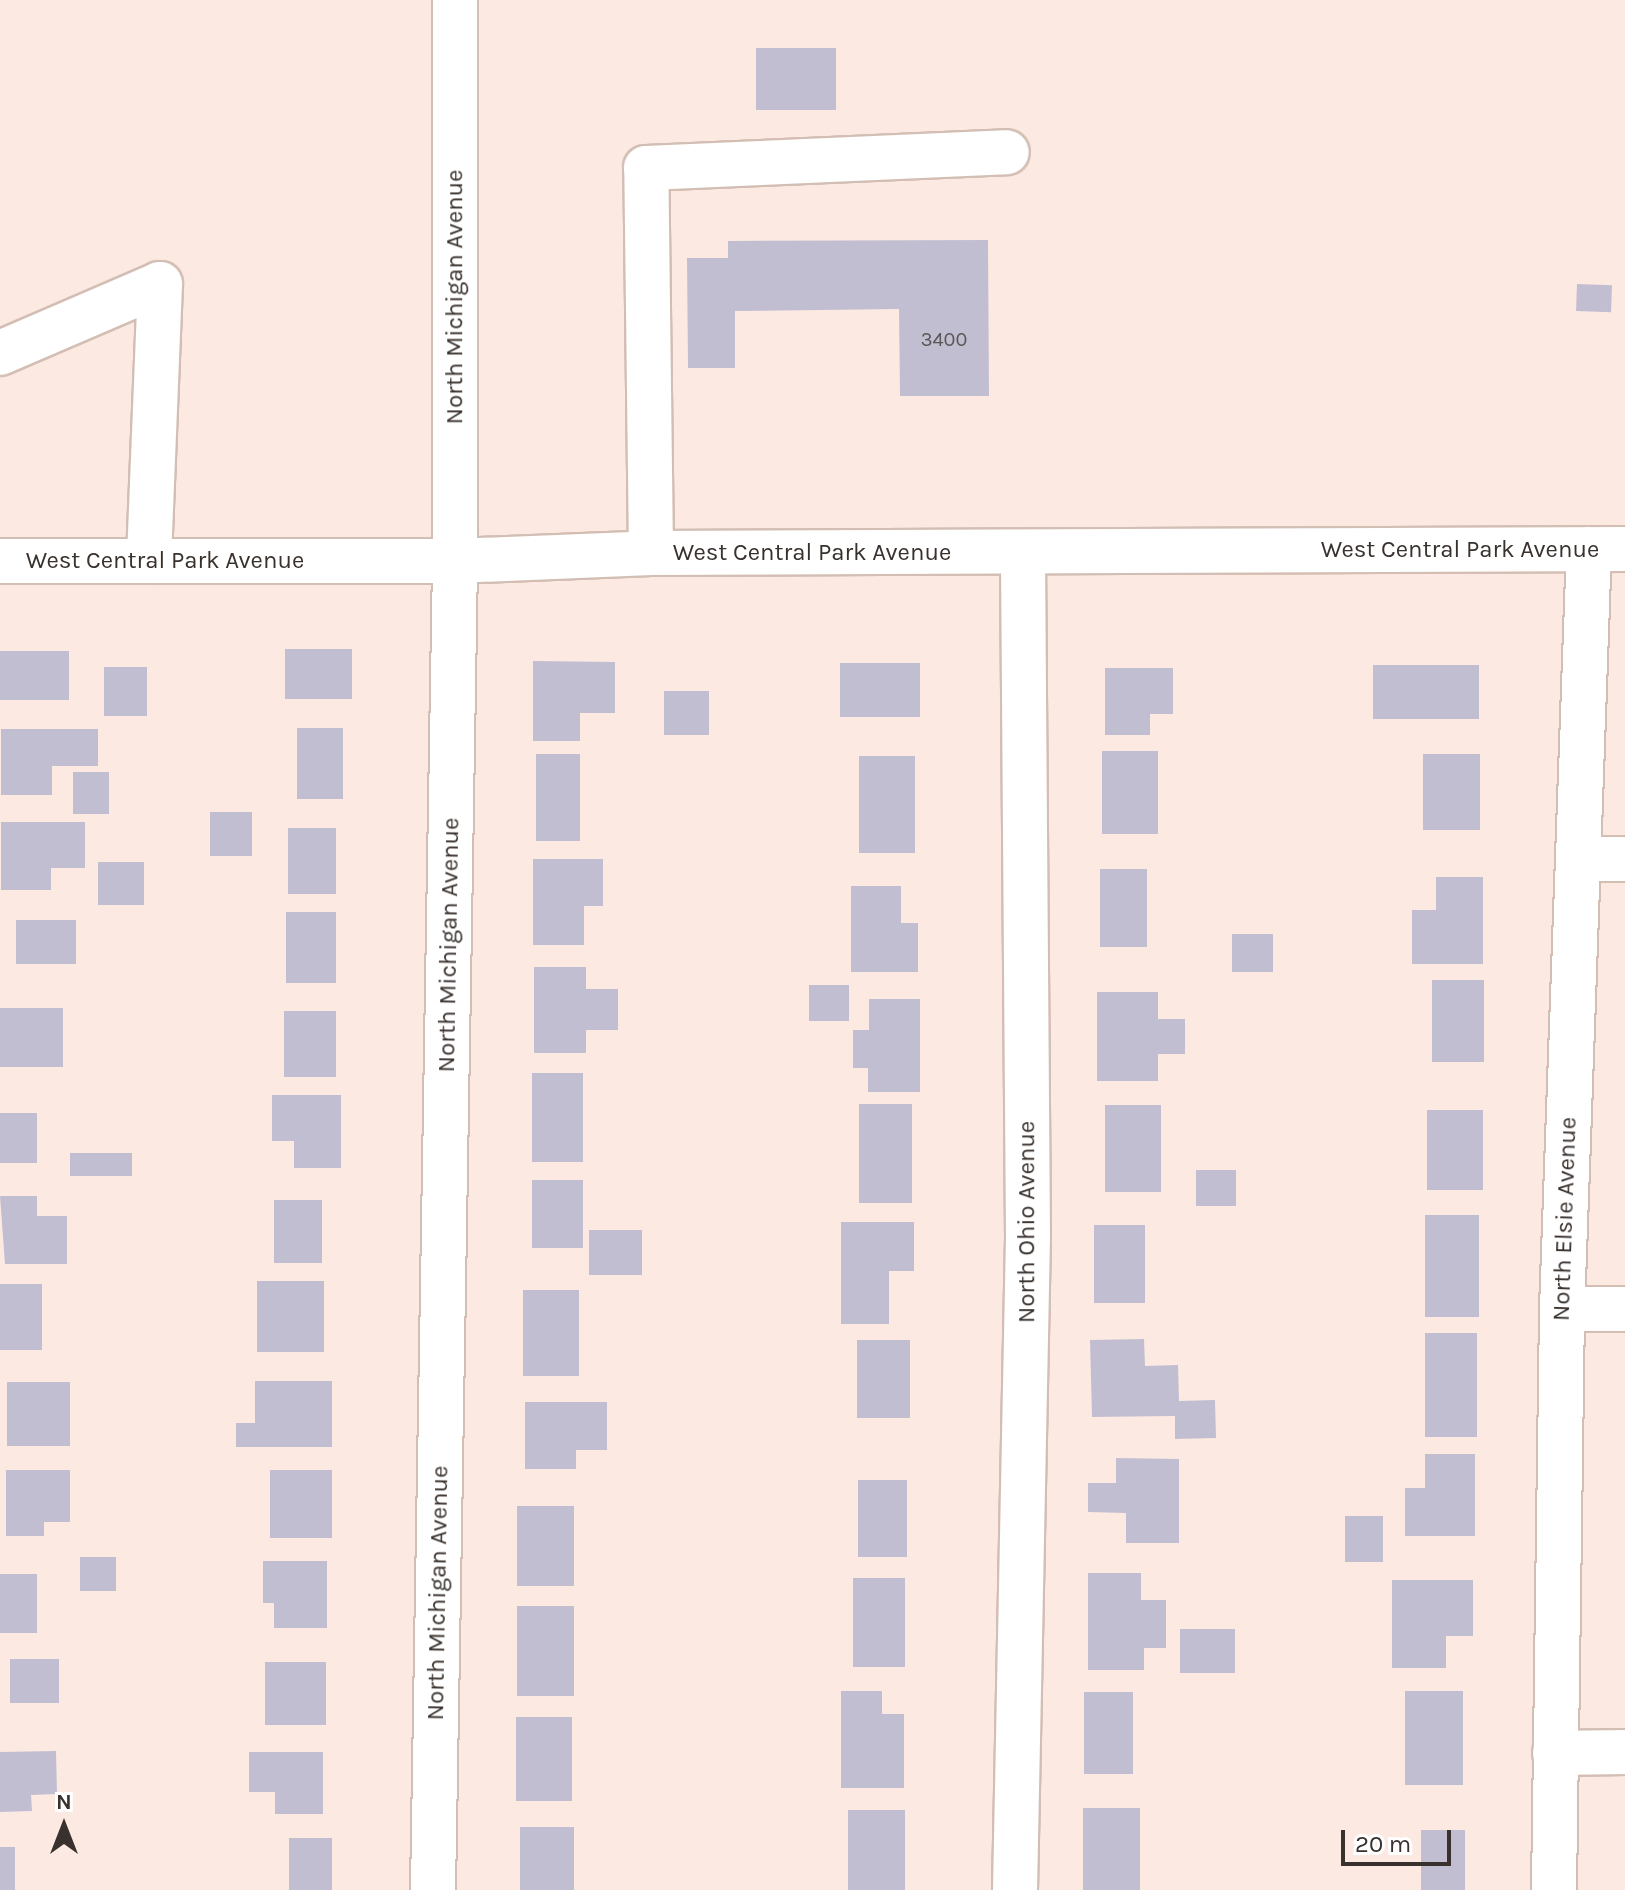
<!DOCTYPE html>
<html>
<head>
<meta charset="utf-8">
<style>
  body { margin:0 }
  #map { position:relative; width:1625px; height:1890px; overflow:hidden; background:#fceae2; font-family:Karla,sans-serif }
  div>[style] { position:absolute }
  .building>* { inset:0; background:#c2bed1; transform-origin:0 0 }
  .roads { filter:drop-shadow(2px 0 #d3beb4) drop-shadow(-2px 0 #d3beb4) drop-shadow(0 2px #d3beb4) drop-shadow(0 -2px #d3beb4) }
  .minor>* { height:44px; margin:-22px; padding:0 22px; transform-origin:22px; border-radius:22px; background:#fff }
  span { translate:-50% -50%; white-space:nowrap; text-align:center; line-height:1.15; -webkit-text-stroke:6px #fff; paint-order:stroke }
  .number-label { font-size:20px; color:#5b5456 }
  .number-label span { -webkit-text-stroke-width:0 }
  .street-label { font-size:24px; color:#39312d }
  .north { position:absolute; left:24px; top:1786px; width:80px; height:80px; -webkit-text-stroke:6px #fff; paint-order:stroke; rotate:0deg; font-size:22px; font-weight:700; line-height:32px; text-align:center; color:#39312d }
  .north::after { content:''; display:block; margin:auto; width:28px; height:36px; background:#39312d; clip-path:polygon(50% 0,100% 100%,50% 72%,0 100%) }
  .scale { position:absolute; left:1341px; top:1830px; width:110px; height:36px; box-sizing:border-box; border:4px solid #39312d; border-top:0; padding-left:10px; font-size:24px; line-height:28px; white-space:nowrap; color:#39312d; -webkit-text-stroke:6px #fff; paint-order:stroke }
</style>
</head>
<body>
<div id="map">
  <div class="building">
    <div style="left:836px;top:48px;width:62px;height:80px;rotate:90deg"></div>
    <div style="clip-path:polygon(988px 240px,989px 396px,900px 396px,899px 309px,735px 311px,735px 368px,688px 368px,687px 258px,728px 258px,728px 241px)"></div>
    <div style="left:1577px;top:284px;width:35px;height:27px;rotate:2deg"></div>
    <div style="left:285px;top:649px;width:67px;height:50px"></div>
    <div style="left:0;top:651px;width:69px;height:49px"></div>
    <div style="clip-path:polygon(533px 661px,615px 662px,615px 713px,580px 713px,580px 741px,533px 741px)"></div>
    <div style="left:840px;top:663px;width:80px;height:54px"></div>
    <div style="left:1373px;top:665px;width:106px;height:54px"></div>
    <div style="left:104px;top:667px;width:43px;height:49px"></div>
    <div style="clip-path:polygon(1105px 668px,1173px 668px,1173px 714px,1150px 714px,1150px 735px,1105px 735px)"></div>
    <div style="left:709px;top:691px;width:44px;height:45px;rotate:90deg"></div>
    <div style="left:297px;top:728px;width:46px;height:71px"></div>
    <div style="clip-path:polygon(1px 729px,98px 729px,98px 766px,52px 766px,52px 795px,1px 795px)"></div>
    <div style="left:1102px;top:751px;width:56px;height:83px"></div>
    <div style="left:536px;top:754px;width:44px;height:87px"></div>
    <div style="left:1423px;top:754px;width:57px;height:76px"></div>
    <div style="left:859px;top:756px;width:56px;height:97px"></div>
    <div style="left:73px;top:772px;width:36px;height:42px"></div>
    <div style="left:210px;top:812px;width:42px;height:44px"></div>
    <div style="clip-path:polygon(1px 822px,85px 822px,85px 868px,51px 868px,51px 890px,1px 890px)"></div>
    <div style="left:288px;top:828px;width:48px;height:66px"></div>
    <div style="clip-path:polygon(533px 859px,603px 859px,603px 906px,584px 906px,584px 945px,533px 945px)"></div>
    <div style="left:98px;top:862px;width:46px;height:43px"></div>
    <div style="left:1100px;top:869px;width:47px;height:78px"></div>
    <div style="clip-path:polygon(1436px 877px,1483px 877px,1483px 964px,1412px 964px,1412px 910px,1436px 910px)"></div>
    <div style="clip-path:polygon(851px 886px,901px 886px,901px 923px,918px 923px,918px 972px,851px 972px)"></div>
    <div style="left:286px;top:912px;width:50px;height:71px"></div>
    <div style="left:16px;top:920px;width:60px;height:44px"></div>
    <div style="left:1232px;top:934px;width:41px;height:38px"></div>
    <div style="clip-path:polygon(534px 967px,586px 967px,586px 989px,618px 989px,618px 1030px,586px 1030px,586px 1053px,534px 1053px)"></div>
    <div style="left:1432px;top:980px;width:52px;height:82px"></div>
    <div style="left:809px;top:985px;width:40px;height:36px"></div>
    <div style="clip-path:polygon(1097px 992px,1158px 992px,1158px 1019px,1185px 1019px,1185px 1054px,1158px 1054px,1158px 1081px,1097px 1081px)"></div>
    <div style="clip-path:polygon(869px 999px,920px 999px,920px 1092px,868px 1092px,868px 1068px,853px 1068px,853px 1030px,869px 1030px)"></div>
    <div style="left:0;top:1008px;width:63px;height:59px"></div>
    <div style="left:284px;top:1011px;width:52px;height:66px"></div>
    <div style="left:532px;top:1073px;width:51px;height:89px"></div>
    <div style="clip-path:polygon(272px 1095px,341px 1095px,341px 1168px,294px 1168px,294px 1141px,272px 1141px)"></div>
    <div style="left:859px;top:1104px;width:53px;height:99px"></div>
    <div style="left:1105px;top:1105px;width:56px;height:87px"></div>
    <div style="left:1427px;top:1110px;width:56px;height:80px"></div>
    <div style="left:0;top:1113px;width:37px;height:50px"></div>
    <div style="left:70px;top:1153px;width:62px;height:23px"></div>
    <div style="left:1196px;top:1170px;width:40px;height:36px"></div>
    <div style="left:532px;top:1180px;width:51px;height:68px"></div>
    <div style="clip-path:polygon(0 1196px,37px 1196px,37px 1216px,67px 1216px,67px 1264px,5px 1264px)"></div>
    <div style="left:274px;top:1200px;width:48px;height:63px"></div>
    <div style="left:1425px;top:1215px;width:54px;height:102px"></div>
    <div style="clip-path:polygon(841px 1222px,914px 1222px,914px 1271px,889px 1271px,889px 1324px,841px 1324px)"></div>
    <div style="left:1094px;top:1225px;width:51px;height:78px"></div>
    <div style="left:589px;top:1230px;width:53px;height:45px"></div>
    <div style="left:257px;top:1281px;width:67px;height:71px"></div>
    <div style="left:0;top:1284px;width:42px;height:66px"></div>
    <div style="left:523px;top:1290px;width:56px;height:86px"></div>
    <div style="left:1425px;top:1333px;width:52px;height:104px"></div>
    <div style="clip-path:polygon(1144px 1339px,1145px 1366px,1178px 1365px,1179px 1401px,1215px 1400px,1216px 1438px,1175px 1439px,1175px 1416px,1092px 1417px,1090px 1340px)"></div>
    <div style="left:857px;top:1340px;width:53px;height:78px"></div>
    <div style="clip-path:polygon(255px 1381px,332px 1381px,332px 1447px,236px 1447px,236px 1423px,255px 1423px)"></div>
    <div style="left:7px;top:1382px;width:63px;height:64px"></div>
    <div style="clip-path:polygon(525px 1402px,607px 1402px,607px 1450px,576px 1450px,576px 1469px,525px 1469px)"></div>
    <div style="clip-path:polygon(1425px 1454px,1475px 1454px,1475px 1536px,1405px 1536px,1405px 1488px,1425px 1488px)"></div>
    <div style="clip-path:polygon(1116px 1458px,1179px 1459px,1179px 1543px,1126px 1543px,1126px 1513px,1088px 1512px,1088px 1483px,1116px 1483px)"></div>
    <div style="clip-path:polygon(6px 1470px,70px 1470px,70px 1522px,44px 1522px,44px 1536px,6px 1536px)"></div>
    <div style="left:270px;top:1470px;width:62px;height:68px"></div>
    <div style="left:858px;top:1480px;width:49px;height:77px"></div>
    <div style="left:517px;top:1506px;width:57px;height:80px"></div>
    <div style="left:1345px;top:1516px;width:38px;height:46px"></div>
    <div style="left:80px;top:1557px;width:36px;height:34px"></div>
    <div style="clip-path:polygon(263px 1561px,327px 1561px,327px 1628px,274px 1628px,274px 1603px,263px 1603px)"></div>
    <div style="clip-path:polygon(1088px 1573px,1141px 1573px,1141px 1600px,1166px 1600px,1166px 1648px,1144px 1648px,1144px 1670px,1088px 1670px)"></div>
    <div style="left:0;top:1574px;width:37px;height:59px"></div>
    <div style="left:853px;top:1578px;width:52px;height:89px"></div>
    <div style="clip-path:polygon(1392px 1580px,1473px 1580px,1473px 1636px,1446px 1636px,1446px 1668px,1392px 1668px)"></div>
    <div style="left:517px;top:1606px;width:57px;height:90px"></div>
    <div style="left:1180px;top:1629px;width:55px;height:44px"></div>
    <div style="left:10px;top:1659px;width:49px;height:44px"></div>
    <div style="left:265px;top:1662px;width:61px;height:63px"></div>
    <div style="clip-path:polygon(841px 1691px,882px 1691px,882px 1714px,904px 1714px,904px 1788px,841px 1788px)"></div>
    <div style="left:1405px;top:1691px;width:58px;height:94px"></div>
    <div style="left:1084px;top:1692px;width:49px;height:82px"></div>
    <div style="left:516px;top:1717px;width:56px;height:84px"></div>
    <div style="clip-path:polygon(56px 1751px,57px 1794px,31px 1795px,32px 1811px,0 1812px,0 1752px)"></div>
    <div style="clip-path:polygon(249px 1752px,323px 1752px,323px 1814px,275px 1814px,275px 1792px,249px 1792px)"></div>
    <div style="left:1083px;top:1808px;width:57px;height:82px"></div>
    <div style="left:848px;top:1810px;width:57px;height:80px"></div>
    <div style="left:520px;top:1827px;width:54px;height:63px"></div>
    <div style="left:1421px;top:1830px;width:44px;height:60px"></div>
    <div style="left:289px;top:1838px;width:43px;height:52px"></div>
    <div style="left:0;top:1847px;width:15px;height:43px"></div>
  </div>
  <div class="roads">
    <div class="minor">
      <div style="left:0;top:353px;width:174px;rotate:-23.3deg"></div>
      <div style="left:160px;top:284px;width:277px;rotate:92.3deg"></div>
      <div style="left:651px;top:553px;width:385px;rotate:-90.7deg"></div>
      <div style="left:646px;top:168px;width:361px;rotate:-2.5deg"></div>
      <div style="left:0;top:561px;width:455px"></div>
      <div style="left:455px;top:561px;width:196px;rotate:-2.3deg"></div>
      <div style="left:651px;top:553px;width:974px;rotate:-0.24deg"></div>
      <div style="left:1578px;top:859px;width:47px"></div>
      <div style="left:1562px;top:1309px;width:63px"></div>
      <div style="left:1555px;top:1753px;width:70px;rotate:-0.8deg"></div>
      <div style="left:433px;top:1890px;width:1329px;rotate:-89.05deg"></div>
      <div style="left:455px;top:561px;width:561px;rotate:-90deg"></div>
      <div style="left:1015px;top:1890px;width:652px;rotate:-88.86deg"></div>
      <div style="left:1028px;top:1238px;width:685px;rotate:-90.42deg"></div>
      <div style="left:1554px;top:1890px;width:581px;rotate:-89.21deg"></div>
      <div style="left:1562px;top:1309px;width:760px;rotate:-87.97deg"></div>
    </div>
  </div>
  <div class="number-label">
    <span style="left:944px;top:339px">3400</span>
  </div>
  <div class="street-label">
    <span style="left:455px;top:297px;rotate:-90deg">North Michigan Avenue</span>
    <span style="left:1460px;top:550px">West Central Park Avenue</span>
    <span style="left:812px;top:553px">West Central Park Avenue</span>
    <span style="left:165px;top:561px">West Central Park Avenue</span>
    <span style="left:449px;top:945px;rotate:-89deg">North Michigan Avenue</span>
    <span style="left:1565px;top:1219px;rotate:-88deg">North Elsie Avenue</span>
    <span style="left:1027px;top:1222px;rotate:-90deg">North Ohio Avenue</span>
    <span style="left:438px;top:1593px;rotate:-89deg">North Michigan Avenue</span>
  </div>
  <div class="north">N</div>
  <div class="scale">20 m</div>
</div>
</body>
</html>
